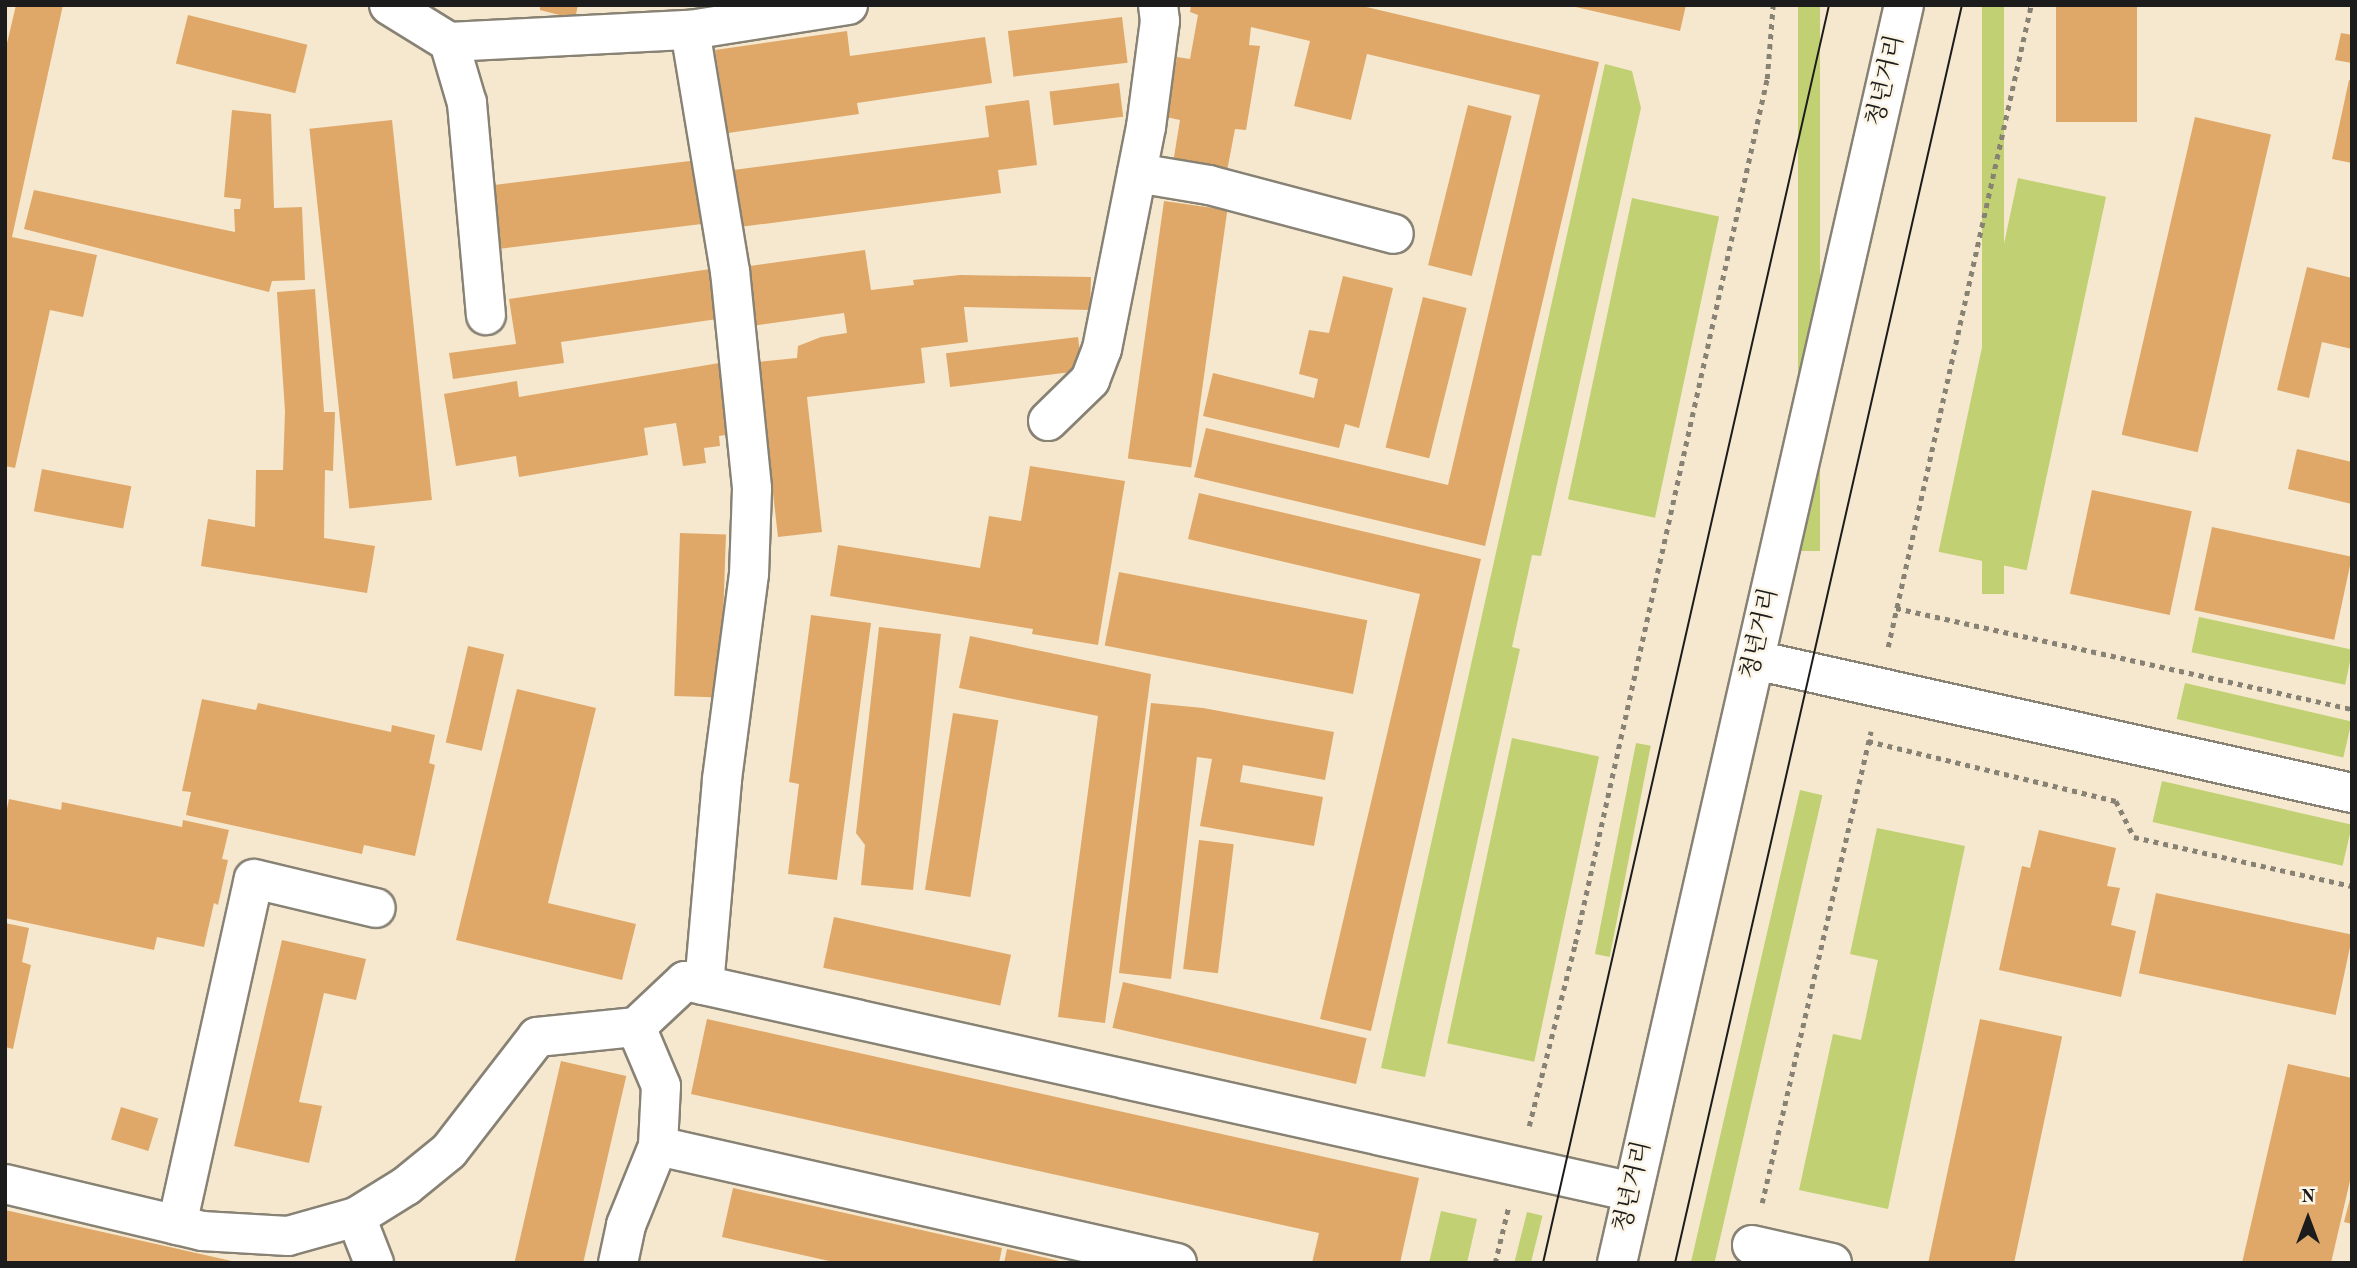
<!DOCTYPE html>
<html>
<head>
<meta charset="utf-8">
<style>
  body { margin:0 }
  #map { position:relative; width:2357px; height:1268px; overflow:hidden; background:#f5e8ce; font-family:"Old Standard TT","Noto Serif KR",serif }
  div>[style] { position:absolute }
  .green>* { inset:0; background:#c0d072; transform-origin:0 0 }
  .building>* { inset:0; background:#dfa868; transform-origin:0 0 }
  .path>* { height:4.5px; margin-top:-2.25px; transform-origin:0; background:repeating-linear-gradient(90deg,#888275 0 5px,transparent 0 10px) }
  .roads { filter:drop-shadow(2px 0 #888275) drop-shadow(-2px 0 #888275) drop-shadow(0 2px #888275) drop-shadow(0 -2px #888275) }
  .minor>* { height:38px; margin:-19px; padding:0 19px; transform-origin:19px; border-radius:19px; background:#fff }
  .major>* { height:38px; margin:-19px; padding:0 19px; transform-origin:19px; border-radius:19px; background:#fff }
  .tram>* { height:2px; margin:-1px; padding:0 1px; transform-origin:1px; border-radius:1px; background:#1c1c1c }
  span { translate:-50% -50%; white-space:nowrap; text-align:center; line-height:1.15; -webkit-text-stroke:5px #fcf5e5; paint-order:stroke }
  .street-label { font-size:24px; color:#1c1c1c }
  .frame { position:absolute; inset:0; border:7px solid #1c1c1c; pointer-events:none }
  .north { position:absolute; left:2273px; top:1184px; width:70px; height:70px; -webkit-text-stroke:5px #fcf5e5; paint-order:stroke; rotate:0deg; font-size:19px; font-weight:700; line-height:28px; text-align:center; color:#1c1c1c }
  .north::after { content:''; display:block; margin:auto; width:24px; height:32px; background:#1c1c1c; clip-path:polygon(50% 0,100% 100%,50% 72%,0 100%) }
</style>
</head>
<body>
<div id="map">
  <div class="green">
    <div style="left:1798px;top:5px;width:22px;height:546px"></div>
    <div style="left:1982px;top:5px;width:22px;height:589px"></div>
    <div style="clip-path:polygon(1605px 64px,1632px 71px,1641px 108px,1541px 556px,1532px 555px,1512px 647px,1520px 649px,1425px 1077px,1381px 1068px)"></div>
    <div style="left:2018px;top:178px;width:90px;height:382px;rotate:12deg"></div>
    <div style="left:1632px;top:198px;width:89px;height:308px;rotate:12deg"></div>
    <div style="left:2199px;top:617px;width:157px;height:36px;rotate:12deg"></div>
    <div style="left:2185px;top:683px;width:171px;height:37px;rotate:13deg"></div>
    <div style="left:1512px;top:738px;width:89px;height:312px;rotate:12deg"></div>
    <div style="left:1636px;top:743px;width:15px;height:215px;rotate:11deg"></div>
    <div style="left:2162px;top:781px;width:195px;height:42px;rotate:13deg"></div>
    <div style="left:1800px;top:790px;width:23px;height:485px;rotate:13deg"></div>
    <div style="clip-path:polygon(1877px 828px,1965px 846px,1888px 1209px,1799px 1190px,1833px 1034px,1861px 1040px,1878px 960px,1850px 954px)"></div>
    <div style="clip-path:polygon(1441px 1211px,1477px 1219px,1467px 1263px,1429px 1263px)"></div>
    <div style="left:1527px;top:1212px;width:16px;height:52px;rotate:14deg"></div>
  </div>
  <div class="building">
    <div style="clip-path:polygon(16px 5px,63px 5px,12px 237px,97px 255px,83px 317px,50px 310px,15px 468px,5px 466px,5px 52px)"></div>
    <div style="clip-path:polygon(540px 5px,578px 5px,575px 19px,540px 10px)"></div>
    <div style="clip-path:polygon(1191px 5px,1358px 5px,1599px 62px,1485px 546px,1194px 477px,1206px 428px,1448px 485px,1540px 95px,1367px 54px,1351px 120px,1294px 106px,1310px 41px,1251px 27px,1249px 45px,1260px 46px,1246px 130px,1235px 129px,1227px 171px,1173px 163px,1180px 120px,1166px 117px,1177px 57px,1190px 59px,1198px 15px,1190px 12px)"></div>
    <div style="clip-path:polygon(1567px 5px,1686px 5px,1680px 31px)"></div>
    <div style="left:2056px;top:5px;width:81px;height:117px"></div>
    <div style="left:188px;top:15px;width:123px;height:50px;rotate:14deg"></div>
    <div style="left:1122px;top:17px;width:46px;height:115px;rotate:83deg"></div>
    <div style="clip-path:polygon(847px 31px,850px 56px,985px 37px,992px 83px,857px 103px,859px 114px,728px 133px,715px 50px)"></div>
    <div style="clip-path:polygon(2341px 33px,2352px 35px,2352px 63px,2335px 60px)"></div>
    <div style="clip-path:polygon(2349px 80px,2352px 81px,2352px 163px,2332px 159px)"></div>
    <div style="left:1119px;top:83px;width:34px;height:70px;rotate:83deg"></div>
    <div style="clip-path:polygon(1029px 100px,1037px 165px,998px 170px,1001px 193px,740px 227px,733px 170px,989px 137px,985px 106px)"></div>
    <div style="left:1468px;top:105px;width:45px;height:165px;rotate:14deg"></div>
    <div style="clip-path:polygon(232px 110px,271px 114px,274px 208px,302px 207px,305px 280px,272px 281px,269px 292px,24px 229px,34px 190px,235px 232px,234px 209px,240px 209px,241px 199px,224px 197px)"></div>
    <div style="left:2195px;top:117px;width:78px;height:326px;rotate:13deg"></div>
    <div style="left:392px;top:120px;width:382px;height:83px;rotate:84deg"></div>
    <div style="left:698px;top:160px;width:64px;height:207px;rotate:83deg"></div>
    <div style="left:1164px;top:201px;width:64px;height:260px;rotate:8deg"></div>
    <div style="clip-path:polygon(865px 250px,871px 290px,914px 285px,913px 280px,960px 275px,1091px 277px,1090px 310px,964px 307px,968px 342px,921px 348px,925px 383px,807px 397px,822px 532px,778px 537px,758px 362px,797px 358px,798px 346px,821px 337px,847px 333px,844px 313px,751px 326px,743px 267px)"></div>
    <div style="clip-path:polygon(2307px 267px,2352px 278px,2352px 349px,2322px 342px,2309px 398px,2277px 390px)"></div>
    <div style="clip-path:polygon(717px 268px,724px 318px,561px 342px,564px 363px,453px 379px,449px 353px,516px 344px,509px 299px)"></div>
    <div style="clip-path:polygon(1343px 276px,1393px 288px,1359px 428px,1345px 424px,1339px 448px,1203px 416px,1213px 373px,1314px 398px,1318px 379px,1299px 374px,1309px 330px,1329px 333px)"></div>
    <div style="clip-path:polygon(315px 289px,324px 412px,335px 412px,333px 471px,325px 470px,324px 538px,375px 546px,367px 593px,201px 566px,208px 519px,255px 527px,256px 470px,283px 470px,285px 411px,277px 292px)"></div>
    <div style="left:1423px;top:297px;width:45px;height:155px;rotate:14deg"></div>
    <div style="left:1078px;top:337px;width:34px;height:133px;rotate:83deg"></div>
    <div style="clip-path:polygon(725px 362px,737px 433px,719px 436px,720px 446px,704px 448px,706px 463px,683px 466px,676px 423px,644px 428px,648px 455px,519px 477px,516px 456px,456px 466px,444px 394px,517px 381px,519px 397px)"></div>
    <div style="clip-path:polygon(2297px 449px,2352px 462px,2352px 504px,2288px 489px)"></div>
    <div style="clip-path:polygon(1030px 466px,1125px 481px,1098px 645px,1032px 634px,1033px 629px,830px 596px,838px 545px,980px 568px,989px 516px,1021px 521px)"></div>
    <div style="left:42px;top:469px;width:91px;height:43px;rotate:11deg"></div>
    <div style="left:2092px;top:490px;width:102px;height:106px;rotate:12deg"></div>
    <div style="clip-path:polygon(1199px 493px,1481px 559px,1371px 1031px,1320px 1019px,1420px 594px,1188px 539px)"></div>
    <div style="left:2212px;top:527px;width:143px;height:85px;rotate:12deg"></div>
    <div style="left:680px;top:533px;width:46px;height:163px;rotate:2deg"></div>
    <div style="left:1119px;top:572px;width:253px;height:75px;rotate:11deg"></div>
    <div style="clip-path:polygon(811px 615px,871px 623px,837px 880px,788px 874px,799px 784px,789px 782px)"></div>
    <div style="clip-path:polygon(879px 627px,941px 634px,913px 890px,861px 885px,865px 845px,856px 833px)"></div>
    <div style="clip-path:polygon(970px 636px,1151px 674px,1105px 1023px,1058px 1017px,1098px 716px,959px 688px)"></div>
    <div style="left:468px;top:646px;width:37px;height:99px;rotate:13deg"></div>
    <div style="clip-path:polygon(517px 689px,596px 708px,548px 903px,636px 924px,622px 980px,456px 940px)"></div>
    <div style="clip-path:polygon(202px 699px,256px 710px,258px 703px,391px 732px,392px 725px,435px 735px,429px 763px,435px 765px,415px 856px,364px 845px,362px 854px,186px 815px,191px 792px,182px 791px)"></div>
    <div style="clip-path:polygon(1151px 703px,1203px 708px,1334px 732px,1325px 780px,1243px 765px,1240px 782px,1323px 797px,1314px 846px,1200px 826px,1212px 759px,1197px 757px,1171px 979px,1119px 973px)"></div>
    <div style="left:953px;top:713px;width:46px;height:179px;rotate:9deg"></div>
    <div style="clip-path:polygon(9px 799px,61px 810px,62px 802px,182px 827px,183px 820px,229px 830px,222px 859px,228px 860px,218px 905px,214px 903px,204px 947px,157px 937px,154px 950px,5px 918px,5px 818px)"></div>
    <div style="clip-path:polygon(2039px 830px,2116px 848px,2107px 886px,2120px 888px,2111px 925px,2136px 931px,2121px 997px,1999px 970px,2022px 866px,2030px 868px)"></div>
    <div style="left:1199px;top:840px;width:35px;height:130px;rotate:7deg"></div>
    <div style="left:2156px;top:893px;width:201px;height:82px;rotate:12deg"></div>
    <div style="left:834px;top:917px;width:181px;height:52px;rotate:12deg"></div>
    <div style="clip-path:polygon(5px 923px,29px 928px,22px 962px,31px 965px,13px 1049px,5px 1047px)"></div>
    <div style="clip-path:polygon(282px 940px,366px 959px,356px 1000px,324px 993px,299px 1102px,322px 1106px,309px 1163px,234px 1146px)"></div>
    <div style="left:1123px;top:982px;width:250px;height:47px;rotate:13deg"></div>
    <div style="clip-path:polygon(707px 1019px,1419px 1178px,1400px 1263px,1312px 1263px,1319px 1233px,691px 1094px)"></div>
    <div style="left:1980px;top:1019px;width:84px;height:250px;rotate:12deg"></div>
    <div style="left:561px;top:1061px;width:67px;height:207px;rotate:13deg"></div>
    <div style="clip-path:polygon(2288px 1064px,2352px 1078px,2352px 1172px,2331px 1263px,2242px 1263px)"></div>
    <div style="left:121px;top:1107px;width:39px;height:34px;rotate:17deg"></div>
    <div style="clip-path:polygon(733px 1188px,1002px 1248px,999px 1263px,838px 1263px,722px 1237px)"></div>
    <div style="clip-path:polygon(2351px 1195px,2352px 1195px,2352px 1224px,2344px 1222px)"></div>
    <div style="clip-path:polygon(5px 1210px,236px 1262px,235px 1263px,5px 1263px)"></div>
    <div style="clip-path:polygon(1007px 1249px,1064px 1262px,1064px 1263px,1004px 1263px)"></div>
  </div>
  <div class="path">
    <div style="left:1896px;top:608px;width:467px;rotate:12.5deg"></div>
    <div style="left:1888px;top:647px;width:658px;rotate:-77.44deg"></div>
    <div style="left:1868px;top:741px;width:255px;rotate:13.6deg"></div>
    <div style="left:2116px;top:801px;width:40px;rotate:63.4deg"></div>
    <div style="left:2134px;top:837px;width:223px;rotate:12.7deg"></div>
    <div style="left:1529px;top:1126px;width:188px;rotate:-75.8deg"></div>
    <div style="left:1575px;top:944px;width:886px;rotate:-77.49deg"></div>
    <div style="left:1767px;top:79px;width:74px;rotate:-85.4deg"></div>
    <div style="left:1762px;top:1203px;width:484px;rotate:-77deg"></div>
    <div style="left:1495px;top:1263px;width:56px;rotate:-76.5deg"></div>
  </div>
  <div class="roads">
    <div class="minor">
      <div style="left:389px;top:5px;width:70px;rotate:31.7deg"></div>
      <div style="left:449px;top:42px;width:64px;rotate:73.6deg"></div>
      <div style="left:467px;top:103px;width:213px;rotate:84.9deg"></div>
      <div style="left:690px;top:30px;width:244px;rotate:80.6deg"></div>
      <div style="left:730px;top:271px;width:219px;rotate:84.2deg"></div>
      <div style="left:752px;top:489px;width:85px;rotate:92deg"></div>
      <div style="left:749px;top:574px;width:208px;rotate:97.5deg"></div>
      <div style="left:722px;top:780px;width:206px;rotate:95deg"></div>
      <div style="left:449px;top:42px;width:241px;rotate:-2.9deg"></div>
      <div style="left:690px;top:30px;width:160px;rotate:-9deg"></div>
      <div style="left:1137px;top:173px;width:73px;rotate:9.5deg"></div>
      <div style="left:1209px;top:185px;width:191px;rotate:14.8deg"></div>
      <div style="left:1048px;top:421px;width:59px;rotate:-44.3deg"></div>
      <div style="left:1090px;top:380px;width:33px;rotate:-69deg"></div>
      <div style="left:1102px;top:349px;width:226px;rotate:-78.8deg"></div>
      <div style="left:1146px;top:127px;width:107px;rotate:-82.5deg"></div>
      <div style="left:1160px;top:21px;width:16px;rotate:-97deg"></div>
      <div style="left:1755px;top:660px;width:612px;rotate:12.56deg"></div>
      <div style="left:636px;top:1027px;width:67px;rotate:-43.2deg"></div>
      <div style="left:685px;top:981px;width:971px;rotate:12.55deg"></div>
      <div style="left:5px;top:1184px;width:203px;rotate:13.4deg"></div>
      <div style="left:202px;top:1231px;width:86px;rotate:3.3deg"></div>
      <div style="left:288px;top:1236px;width:71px;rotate:-15.6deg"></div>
      <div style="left:356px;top:1217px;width:59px;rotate:-31.8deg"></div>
      <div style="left:406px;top:1186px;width:55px;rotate:-39.1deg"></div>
      <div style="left:449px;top:1151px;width:144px;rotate:-52.3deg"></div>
      <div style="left:537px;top:1037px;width:100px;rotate:-5.8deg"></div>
      <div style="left:636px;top:1027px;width:64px;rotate:67deg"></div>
      <div style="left:661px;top:1086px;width:60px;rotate:92.9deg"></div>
      <div style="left:356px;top:1217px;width:49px;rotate:68.6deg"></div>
      <div style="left:177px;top:1225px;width:354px;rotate:-77.5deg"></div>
      <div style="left:254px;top:879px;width:125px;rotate:13.4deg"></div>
      <div style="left:1752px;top:1245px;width:82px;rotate:12.7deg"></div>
      <div style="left:618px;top:1263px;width:39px;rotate:-78deg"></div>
      <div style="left:626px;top:1225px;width:85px;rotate:-67.9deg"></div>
      <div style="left:658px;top:1146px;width:532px;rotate:12.7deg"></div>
    </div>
    <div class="major">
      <div style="left:1617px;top:1263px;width:1290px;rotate:-77.15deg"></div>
    </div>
  </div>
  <div class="tram">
    <div style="left:1543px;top:1263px;width:1290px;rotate:-77.19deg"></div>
    <div style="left:1675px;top:1263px;width:1290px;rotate:-77.15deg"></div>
  </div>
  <div class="street-label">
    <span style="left:1887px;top:81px;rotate:-77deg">청년거리</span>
    <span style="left:1761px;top:634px;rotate:-77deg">청년거리</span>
    <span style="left:1634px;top:1187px;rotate:-77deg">청년거리</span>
  </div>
  <div class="frame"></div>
  <div class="north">N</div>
</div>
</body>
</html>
